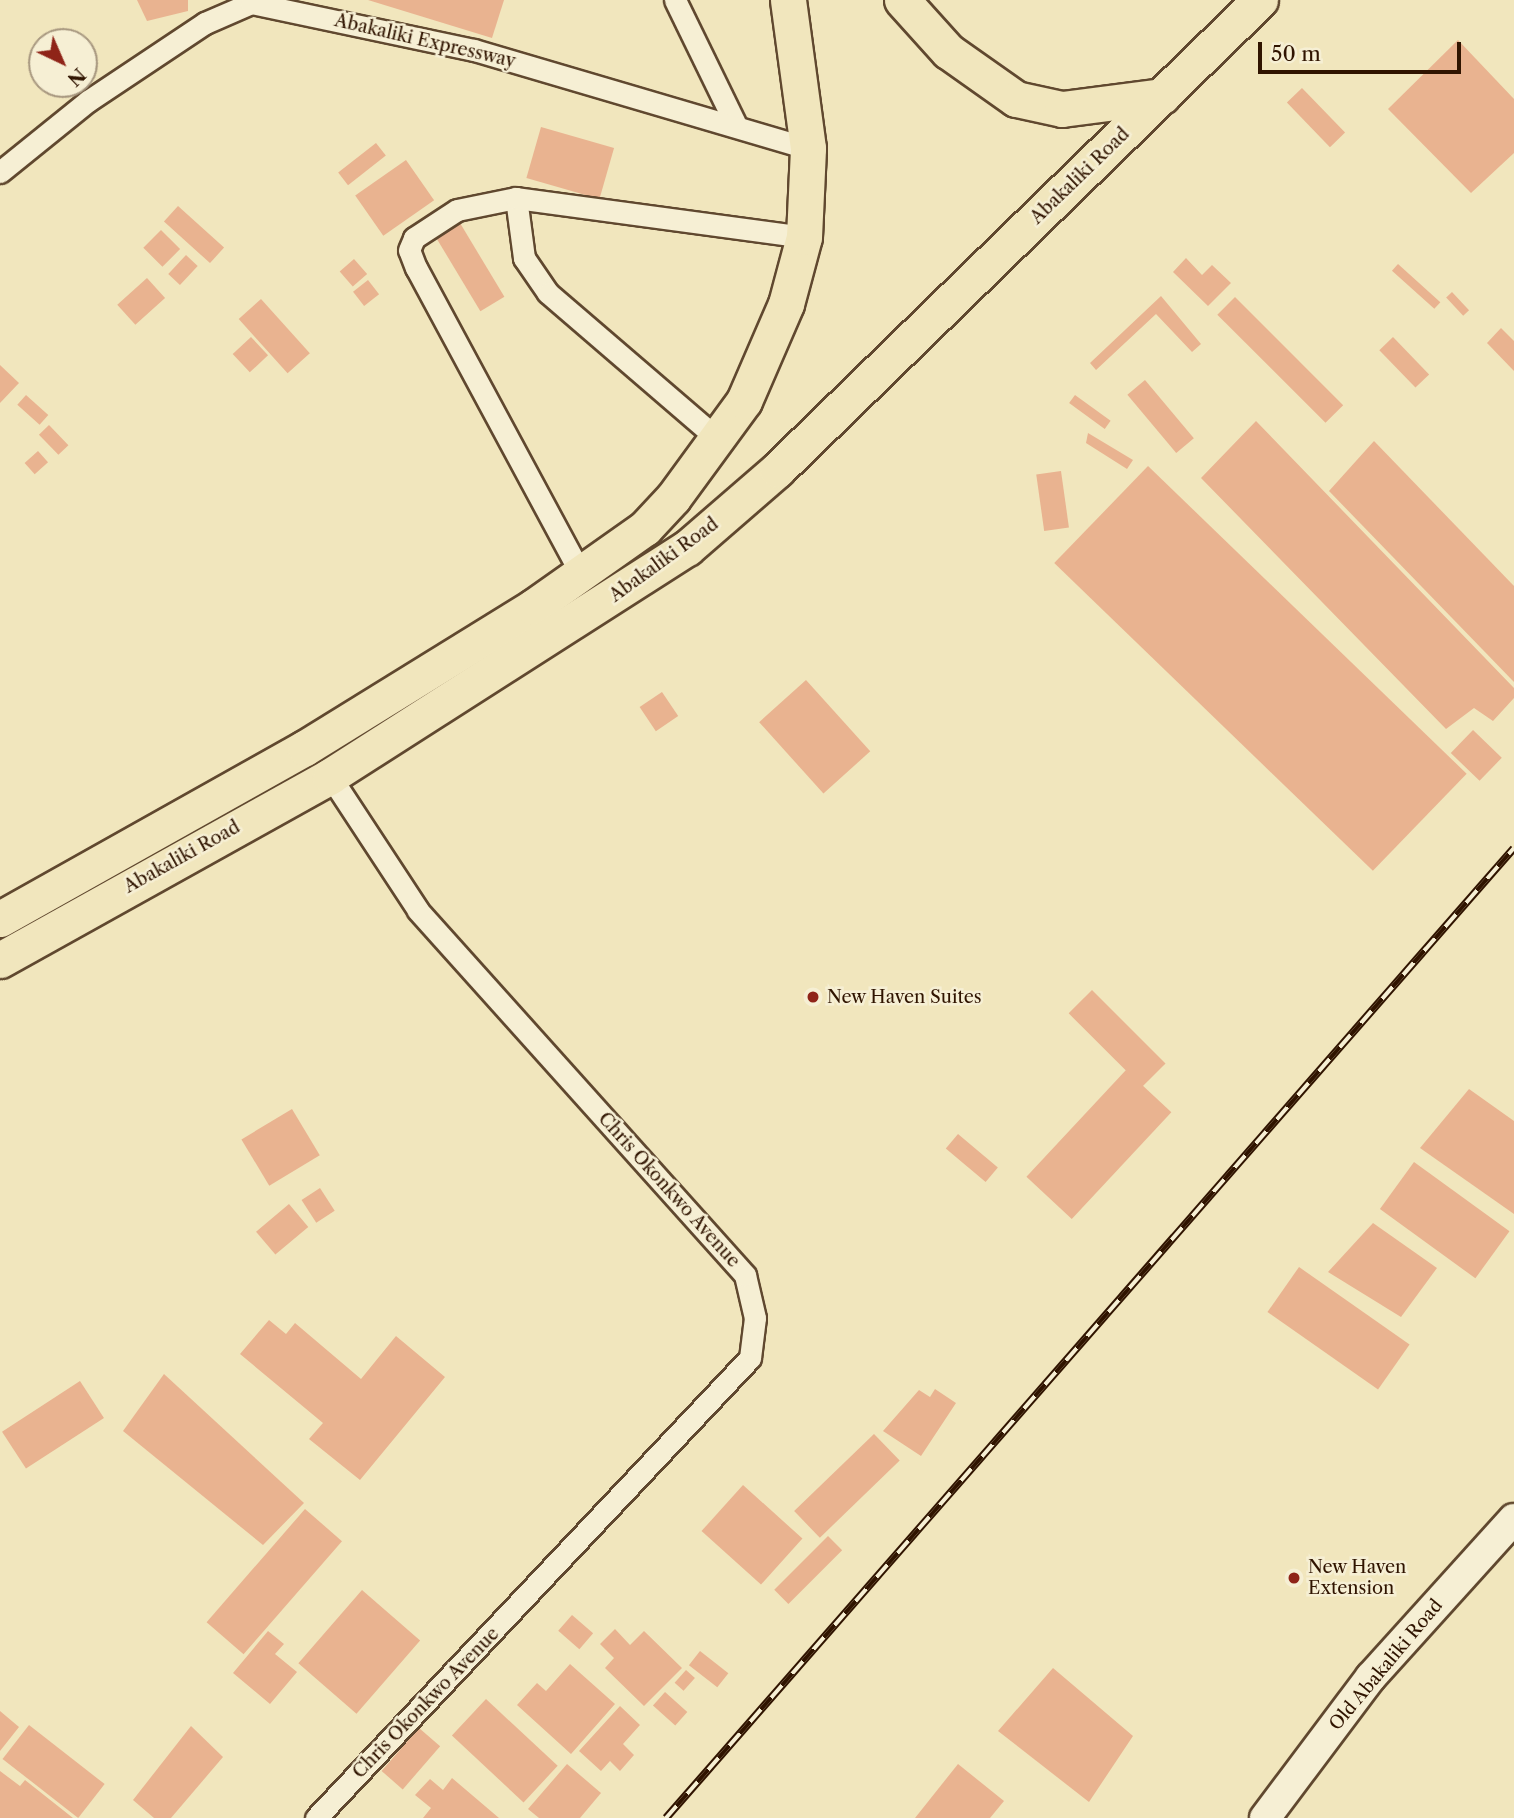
<!DOCTYPE html>
<html>
<head>
<meta charset="utf-8">
<style>
  body { margin:0 }
  #map { position:relative; width:1514px; height:1818px; overflow:hidden; background:#f1e6bd; font-family:"Libre Caslon Text",serif }
  div>[style] { position:absolute }
  .building>* { inset:0; background:#e9b390; transform-origin:0 0 }
  .roads { filter:drop-shadow(2px 0 #60482f) drop-shadow(-2px 0 #60482f) drop-shadow(0 2px #60482f) drop-shadow(0 -2px #60482f) }
  .minor>* { height:21px; margin:-10.5px; padding:0 10.5px; transform-origin:10.5px; border-radius:10.5px; background:#f6efd4 }
  .secondary>* { height:30px; margin:-15px; padding:0 15px; transform-origin:15px; border-radius:15px; background:#f6efd4 }
  .trunk>* { height:35px; margin:-17.5px; padding:0 17.5px; transform-origin:17.5px; border-radius:17.5px; background:#f1e6bd }
  .rail>* { height:8px; margin-top:-4px; transform-origin:0; background:repeating-linear-gradient(90deg,#f6efd4 0 16px,#301400 0 32px); box-sizing:border-box; border-block:2px solid #301400 }
  .dots>* { width:19px; height:19px; translate:-50% -50%; box-sizing:border-box; border:4px solid #f6efd4; border-radius:50% }
  span { translate:-50% -50%; white-space:nowrap; text-align:center; line-height:1.15; -webkit-text-stroke:5px #f6efd4; paint-order:stroke }
  .street-label { font-size:18px; color:#301400 }
  .poi-label { font-size:18px; color:#301400 }
  .left { translate:0 -50%; text-align:left }
  .north { position:absolute; left:28px; top:28px; width:70px; height:70px; box-sizing:border-box; background:#f6efd4; border:2px solid #a7977f; border-radius:50%; rotate:136deg; font-size:19px; font-weight:700; line-height:28px; text-align:center; color:#301400 }
  .north::after { content:''; display:block; margin:auto; width:24px; height:32px; background:#8f2418; clip-path:polygon(50% 0,100% 100%,50% 72%,0 100%) }
  .scale { position:absolute; left:1258px; top:42px; width:203px; height:32px; box-sizing:border-box; border:4px solid #301400; border-top:0; padding-left:9px; font-size:21px; line-height:24px; white-space:nowrap; color:#301400; -webkit-text-stroke:5px #f6efd4; paint-order:stroke }
</style>
</head>
<body>
<div id="map">
  <div class="building">
    <div style="clip-path:polygon(137px 0,188px 0,188px 11px,147px 21px)"></div>
    <div style="clip-path:polygon(368px 0,504px 0,492px 38px)"></div>
    <div style="clip-path:polygon(1458px 40px,1514px 99px,1514px 153px,1471px 193px,1388px 109px)"></div>
    <div style="left:1302px;top:88px;width:62px;height:21px;rotate:46deg"></div>
    <div style="left:541px;top:127px;width:76px;height:53px;rotate:16deg"></div>
    <div style="left:376px;top:143px;width:16px;height:48px;rotate:52deg"></div>
    <div style="left:406px;top:160px;width:49px;height:62px;rotate:55deg"></div>
    <div style="left:178px;top:206px;width:62px;height:21px;rotate:42deg"></div>
    <div style="left:457px;top:218px;width:92px;height:28px;rotate:59deg"></div>
    <div style="left:161px;top:230px;width:27px;height:25px;rotate:45deg"></div>
    <div style="left:186px;top:255px;width:16px;height:26px;rotate:43deg"></div>
    <div style="clip-path:polygon(1186px 258px,1202px 275px,1212px 265px,1231px 283px,1208px 306px,1173px 272px)"></div>
    <div style="left:354px;top:259px;width:20px;height:19px;rotate:49deg"></div>
    <div style="left:1398px;top:264px;width:57px;height:9px;rotate:42deg"></div>
    <div style="left:147px;top:278px;width:27px;height:40px;rotate:48deg"></div>
    <div style="left:368px;top:280px;width:18px;height:19px;rotate:52deg"></div>
    <div style="left:1452px;top:292px;width:25px;height:8px;rotate:47deg"></div>
    <div style="clip-path:polygon(1161px 296px,1201px 344px,1192px 352px,1156px 314px,1096px 370px,1090px 363px)"></div>
    <div style="left:1235px;top:297px;width:153px;height:25px;rotate:45deg"></div>
    <div style="left:261px;top:299px;width:73px;height:30px;rotate:48deg"></div>
    <div style="clip-path:polygon(1501px 328px,1514px 341px,1514px 371px,1487px 343px)"></div>
    <div style="left:251px;top:337px;width:25px;height:25px;rotate:47deg"></div>
    <div style="left:1393px;top:337px;width:52px;height:19px;rotate:46deg"></div>
    <div style="clip-path:polygon(0 365px,19px 383px,0 403px)"></div>
    <div style="left:1145px;top:380px;width:76px;height:23px;rotate:50deg"></div>
    <div style="left:26px;top:395px;width:30px;height:13px;rotate:42deg"></div>
    <div style="left:1075px;top:395px;width:44px;height:10px;rotate:36deg"></div>
    <div style="clip-path:polygon(1256px 421px,1514px 688px,1514px 698px,1493px 721px,1474px 708px,1446px 729px,1201px 478px)"></div>
    <div style="left:49px;top:425px;width:28px;height:14px;rotate:46deg"></div>
    <div style="clip-path:polygon(1088px 433px,1133px 460px,1127px 469px,1086px 443px)"></div>
    <div style="clip-path:polygon(1374px 441px,1514px 586px,1514px 682px,1329px 491px)"></div>
    <div style="left:38px;top:451px;width:15px;height:18px;rotate:48deg"></div>
    <div style="left:1148px;top:466px;width:443px;height:135px;rotate:44deg"></div>
    <div style="left:1061px;top:471px;width:57px;height:25px;rotate:82deg"></div>
    <div style="left:806px;top:680px;width:96px;height:63px;rotate:48deg"></div>
    <div style="left:662px;top:692px;width:29px;height:27px;rotate:56deg"></div>
    <div style="left:1473px;top:730px;width:40px;height:32px;rotate:44deg"></div>
    <div style="left:1092px;top:990px;width:104px;height:33px;rotate:45deg"></div>
    <div style="left:1126px;top:1070px;width:62px;height:146px;rotate:43deg"></div>
    <div style="clip-path:polygon(1469px 1089px,1514px 1121px,1514px 1214px,1420px 1148px)"></div>
    <div style="left:292px;top:1109px;width:54px;height:59px;rotate:59deg"></div>
    <div style="left:958px;top:1134px;width:52px;height:19px;rotate:40deg"></div>
    <div style="left:1414px;top:1162px;width:118px;height:58px;rotate:36deg"></div>
    <div style="left:320px;top:1188px;width:27px;height:22px;rotate:57deg"></div>
    <div style="left:289px;top:1204px;width:30px;height:43px;rotate:50deg"></div>
    <div style="clip-path:polygon(1373px 1223px,1437px 1268px,1401px 1317px,1328px 1272px)"></div>
    <div style="left:1299px;top:1267px;width:135px;height:55px;rotate:35deg"></div>
    <div style="clip-path:polygon(269px 1320px,286px 1334px,295px 1323px,361px 1379px,396px 1336px,445px 1377px,360px 1480px,309px 1439px,323px 1423px,240px 1354px)"></div>
    <div style="clip-path:polygon(164px 1374px,304px 1503px,263px 1545px,123px 1431px)"></div>
    <div style="left:80px;top:1381px;width:44px;height:93px;rotate:57deg"></div>
    <div style="clip-path:polygon(935px 1389px,956px 1403px,921px 1456px,883px 1431px,919px 1390px,930px 1397px)"></div>
    <div style="left:874px;top:1434px;width:37px;height:111px;rotate:46deg"></div>
    <div style="left:743px;top:1485px;width:80px;height:62px;rotate:42deg"></div>
    <div style="left:305px;top:1509px;width:49px;height:150px;rotate:41deg"></div>
    <div style="left:828px;top:1536px;width:20px;height:76px;rotate:45deg"></div>
    <div style="left:362px;top:1590px;width:77px;height:97px;rotate:41deg"></div>
    <div style="left:572px;top:1615px;width:28px;height:21px;rotate:41deg"></div>
    <div style="clip-path:polygon(615px 1629px,630px 1645px,644px 1631px,682px 1668px,644px 1706px,605px 1668px,614px 1658px,600px 1644px)"></div>
    <div style="clip-path:polygon(268px 1631px,284px 1644px,275px 1654px,297px 1672px,270px 1704px,233px 1673px)"></div>
    <div style="left:700px;top:1651px;width:36px;height:18px;rotate:38deg"></div>
    <div style="clip-path:polygon(570px 1664px,615px 1704px,571px 1754px,517px 1705px,537px 1683px,546px 1691px)"></div>
    <div style="clip-path:polygon(1053px 1668px,1133px 1736px,1089px 1802px,998px 1731px)"></div>
    <div style="left:686px;top:1670px;width:12px;height:17px;rotate:42deg"></div>
    <div style="left:665px;top:1692px;width:30px;height:18px;rotate:42deg"></div>
    <div style="left:486px;top:1699px;width:98px;height:50px;rotate:43deg"></div>
    <div style="clip-path:polygon(620px 1706px,640px 1725px,623px 1744px,634px 1755px,620px 1771px,610px 1761px,601px 1771px,579px 1751px)"></div>
    <div style="clip-path:polygon(0 1711px,19px 1727px,0 1751px)"></div>
    <div style="left:29px;top:1725px;width:96px;height:43px;rotate:38deg"></div>
    <div style="clip-path:polygon(191px 1726px,223px 1757px,171px 1818px,154px 1818px,133px 1800px)"></div>
    <div style="left:419px;top:1728px;width:28px;height:57px;rotate:41deg"></div>
    <div style="clip-path:polygon(567px 1764px,601px 1793px,580px 1818px,539px 1818px,528px 1809px)"></div>
    <div style="clip-path:polygon(958px 1764px,1004px 1801px,990px 1818px,915px 1818px)"></div>
    <div style="clip-path:polygon(0 1771px,20px 1786px,25px 1780px,73px 1818px,0 1818px)"></div>
    <div style="clip-path:polygon(452px 1778px,499px 1818px,423px 1818px,431px 1808px,415px 1795px,430px 1779px,443px 1790px)"></div>
  </div>
  <div class="roads">
    <div class="minor">
      <div style="left:675px;top:0;width:137px;rotate:64deg"></div>
      <div style="left:0;top:172px;width:113px;rotate:-38.9deg"></div>
      <div style="left:88px;top:101px;width:141px;rotate:-33.7deg"></div>
      <div style="left:205px;top:23px;width:50px;rotate:-23.5deg"></div>
      <div style="left:251px;top:3px;width:228px;rotate:11.9deg"></div>
      <div style="left:474px;top:50px;width:348px;rotate:16.4deg"></div>
      <div style="left:516px;top:198px;width:61px;rotate:82.4deg"></div>
      <div style="left:524px;top:258px;width:42px;rotate:55.6deg"></div>
      <div style="left:548px;top:293px;width:225px;rotate:40.7deg"></div>
      <div style="left:581px;top:574px;width:348px;rotate:-118.3deg"></div>
      <div style="left:416px;top:268px;width:19px;rotate:-111deg"></div>
      <div style="left:409px;top:250px;width:13px;rotate:-67deg"></div>
      <div style="left:414px;top:238px;width:51px;rotate:-33.1deg"></div>
      <div style="left:457px;top:210px;width:60px;rotate:-11.5deg"></div>
      <div style="left:516px;top:198px;width:291px;rotate:7.7deg"></div>
      <div style="left:316px;top:1818px;width:632px;rotate:-46.67deg"></div>
      <div style="left:750px;top:1358px;width:40px;rotate:-82.9deg"></div>
      <div style="left:755px;top:1318px;width:44px;rotate:-103.1deg"></div>
      <div style="left:745px;top:1275px;width:490px;rotate:-131.9deg"></div>
      <div style="left:418px;top:910px;width:160px;rotate:-123.3deg"></div>
    </div>
    <div class="secondary">
      <div style="left:1265px;top:1818px;width:176px;rotate:-53.1deg"></div>
      <div style="left:1371px;top:1677px;width:213px;rotate:-47.9deg"></div>
    </div>
    <div class="trunk">
      <div style="left:902px;top:0;width:69px;rotate:48deg"></div>
      <div style="left:948px;top:51px;width:83px;rotate:35.2deg"></div>
      <div style="left:1016px;top:99px;width:47px;rotate:12.3deg"></div>
      <div style="left:1062px;top:109px;width:101px;rotate:-7.4deg"></div>
      <div style="left:0;top:919px;width:350px;rotate:-29.3deg"></div>
      <div style="left:305px;top:748px;width:268px;rotate:-31.7deg"></div>
      <div style="left:533px;top:607px;width:137px;rotate:-35.2deg"></div>
      <div style="left:645px;top:528px;width:41px;rotate:-47deg"></div>
      <div style="left:673px;top:498px;width:120px;rotate:-53.8deg"></div>
      <div style="left:744px;top:401px;width:106px;rotate:-66.6deg"></div>
      <div style="left:786px;top:304px;width:69px;rotate:-75deg"></div>
      <div style="left:804px;top:237px;width:89px;rotate:-87.4deg"></div>
      <div style="left:808px;top:148px;width:149px;rotate:-97.7deg"></div>
      <div style="left:0;top:960px;width:378px;rotate:-29.1deg"></div>
      <div style="left:330px;top:776px;width:424px;rotate:-32.6deg"></div>
      <div style="left:687px;top:548px;width:119px;rotate:-40.9deg"></div>
      <div style="left:777px;top:470px;width:674px;rotate:-44.22deg"></div>
    </div>
  </div>
  <div class="rail">
    <div style="left:666px;top:1818px;width:1288px;rotate:-48.84deg"></div>
  </div>
  <div class="dots">
    <div style="left:813px;top:997px;background:#8f2418"></div>
    <div style="left:1294px;top:1578px;background:#8f2418"></div>
  </div>
  <div class="street-label">
    <span style="left:425px;top:41px;rotate:13deg">Abakaliki Expressway</span>
    <span style="left:1080px;top:176px;rotate:-44deg">Abakaliki Road</span>
    <span style="left:664px;top:560px;rotate:-36deg">Abakaliki Road</span>
    <span style="left:182px;top:857px;rotate:-29deg">Abakaliki Road</span>
    <span style="left:669px;top:1190px;rotate:48deg">Chris Okonkwo Avenue</span>
    <span style="left:1386px;top:1665px;rotate:-50deg">Old Abakaliki Road</span>
    <span style="left:426px;top:1703px;rotate:-46deg">Chris Okonkwo Avenue</span>
  </div>
  <div class="poi-label">
    <span class="left" style="left:827px;top:997px">New Haven Suites</span>
    <span class="left" style="left:1308px;top:1578px">New Haven<br>Extension</span>
  </div>
  <div class="north">N</div>
  <div class="scale">50 m</div>
</div>
</body>
</html>
